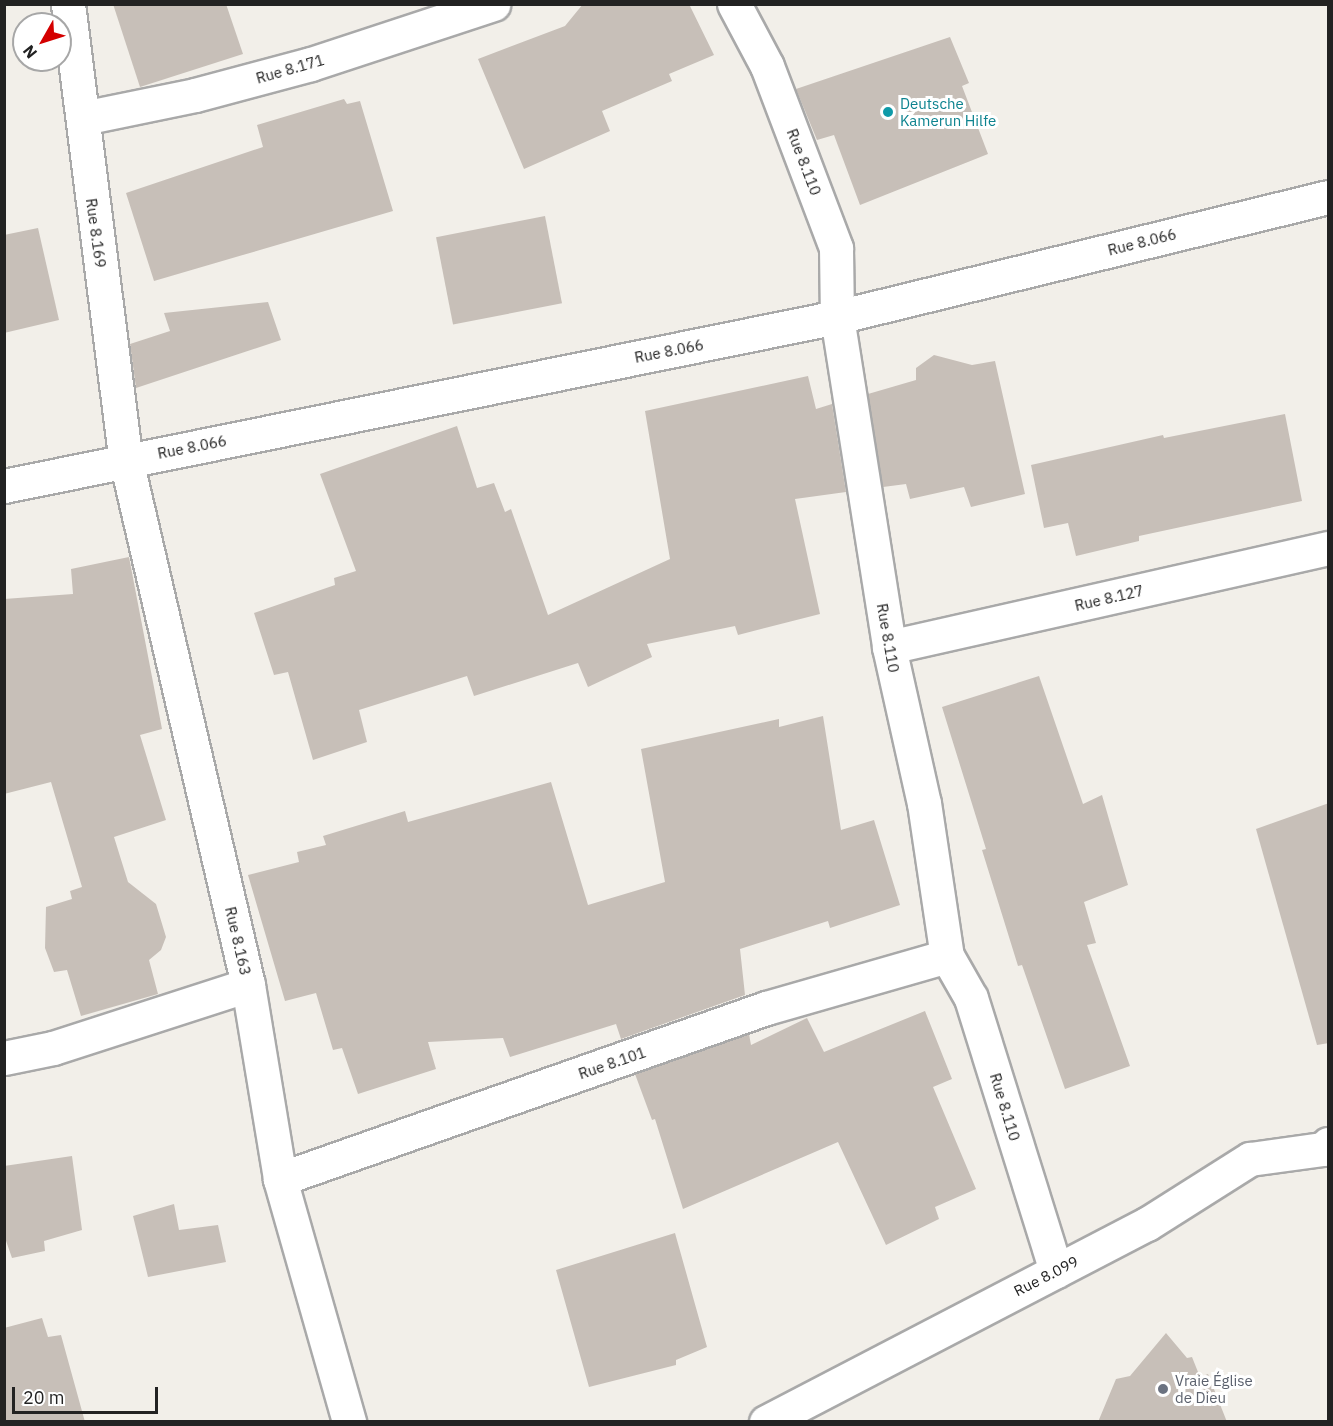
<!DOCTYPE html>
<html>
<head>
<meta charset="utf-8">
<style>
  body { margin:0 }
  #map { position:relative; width:1333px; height:1426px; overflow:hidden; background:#f2efe9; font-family:"IBM Plex Sans",sans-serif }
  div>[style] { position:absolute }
  .building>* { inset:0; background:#c7bfb8; transform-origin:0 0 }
  .roads { filter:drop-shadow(2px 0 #a9a9a9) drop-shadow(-2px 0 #a9a9a9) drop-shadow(0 2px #a9a9a9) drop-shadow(0 -2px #a9a9a9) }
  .street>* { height:33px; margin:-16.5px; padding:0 16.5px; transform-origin:16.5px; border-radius:16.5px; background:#fff }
  .dots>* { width:16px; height:16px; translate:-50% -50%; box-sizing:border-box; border:3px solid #fff; border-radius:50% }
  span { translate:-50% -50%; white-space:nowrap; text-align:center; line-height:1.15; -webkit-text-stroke:6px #fff; paint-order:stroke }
  .street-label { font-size:15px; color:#222 }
  .culture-label { font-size:15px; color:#0d838f }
  .left { translate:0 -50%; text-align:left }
  .worship-label { font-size:15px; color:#5b616d }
  .frame { position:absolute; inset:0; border:6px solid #222; pointer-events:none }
  .north { position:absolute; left:12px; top:12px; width:60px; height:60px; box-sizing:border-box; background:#fff; border:2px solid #a7a7a7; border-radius:50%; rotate:231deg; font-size:16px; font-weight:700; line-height:24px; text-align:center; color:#222 }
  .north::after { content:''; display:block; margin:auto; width:21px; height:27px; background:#d40000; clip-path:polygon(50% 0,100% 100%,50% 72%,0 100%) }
  .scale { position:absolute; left:12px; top:1387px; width:146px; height:27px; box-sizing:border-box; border:3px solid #222; border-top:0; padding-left:8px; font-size:18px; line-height:21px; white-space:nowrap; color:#222; -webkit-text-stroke:4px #fff; paint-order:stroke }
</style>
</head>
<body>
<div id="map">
  <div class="building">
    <div style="clip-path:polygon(113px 4px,226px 4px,243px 54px,140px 87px)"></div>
    <div style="clip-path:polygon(583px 4px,689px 4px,714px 55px,669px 74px,672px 81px,602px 111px,610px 131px,524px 169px,478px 59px,565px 26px)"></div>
    <div style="clip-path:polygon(950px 37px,969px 83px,962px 86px,988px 154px,860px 205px,834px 135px,817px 140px,796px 89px)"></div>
    <div style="clip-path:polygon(344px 99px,347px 104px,360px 101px,393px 211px,154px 281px,126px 193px,263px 147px,257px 125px)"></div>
    <div style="left:545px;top:216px;width:89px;height:111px;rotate:79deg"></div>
    <div style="clip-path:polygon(38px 228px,59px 320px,4px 333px,4px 235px)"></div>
    <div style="clip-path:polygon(268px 302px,281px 340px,136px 388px,130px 344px,170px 331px,164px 313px)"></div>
    <div style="clip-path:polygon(934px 355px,972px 365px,995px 361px,1025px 494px,971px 507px,964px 487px,910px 499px,906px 484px,883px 487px,868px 394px,916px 380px,916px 368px)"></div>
    <div style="clip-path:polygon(808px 376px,816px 409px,832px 404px,846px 492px,795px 499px,820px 614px,738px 635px,735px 626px,647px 644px,652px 657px,588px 687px,578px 663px,474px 696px,467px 676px,359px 710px,367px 742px,313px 760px,288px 672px,274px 675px,254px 613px,335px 585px,334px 578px,356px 571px,320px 474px,457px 426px,477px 488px,494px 483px,505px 512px,511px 509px,548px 615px,670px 559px,645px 411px)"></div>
    <div style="clip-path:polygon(1285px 414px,1302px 501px,1139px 536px,1139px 541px,1076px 556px,1068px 523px,1044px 528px,1031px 465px,1163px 435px,1164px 438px)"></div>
    <div style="clip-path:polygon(129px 557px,162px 729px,140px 735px,166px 820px,114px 837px,128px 882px,156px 904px,166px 937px,161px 950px,149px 960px,158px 994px,81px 1016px,67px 970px,54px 972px,45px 948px,46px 907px,72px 899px,70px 891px,82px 887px,51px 782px,4px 794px,4px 599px,73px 594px,71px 569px)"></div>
    <div style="clip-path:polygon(1039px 676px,1083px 804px,1102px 795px,1128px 885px,1084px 902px,1096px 943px,1087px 945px,1130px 1066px,1065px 1089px,1022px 965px,1018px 966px,982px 850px,986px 849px,942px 707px)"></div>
    <div style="clip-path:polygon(823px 716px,841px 830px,874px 820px,900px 905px,830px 928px,828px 921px,740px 949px,745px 995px,621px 1039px,616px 1024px,510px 1057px,503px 1038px,428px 1042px,436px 1069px,358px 1094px,342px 1048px,333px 1050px,316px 993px,285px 1001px,248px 875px,299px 862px,297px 852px,326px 845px,323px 836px,405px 811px,408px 822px,551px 782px,588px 905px,665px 882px,641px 749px,779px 719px,779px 727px)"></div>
    <div style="clip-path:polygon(1329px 803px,1329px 1043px,1317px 1045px,1256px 829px)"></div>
    <div style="clip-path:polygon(925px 1011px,952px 1079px,933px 1087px,976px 1189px,935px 1207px,939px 1219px,886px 1245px,838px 1142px,683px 1209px,655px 1119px,652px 1120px,635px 1074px,749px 1034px,751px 1045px,807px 1018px,824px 1052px)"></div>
    <div style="clip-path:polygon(72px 1156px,82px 1230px,44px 1241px,45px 1251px,12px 1258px,4px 1235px,4px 1166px)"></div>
    <div style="clip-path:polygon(174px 1204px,179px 1230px,218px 1225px,226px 1262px,148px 1277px,133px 1216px)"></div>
    <div style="clip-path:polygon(675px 1233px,707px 1347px,676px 1360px,676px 1365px,589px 1387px,556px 1270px)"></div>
    <div style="clip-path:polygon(42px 1318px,48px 1337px,61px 1335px,85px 1422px,4px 1422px,4px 1328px)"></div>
    <div style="clip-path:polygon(1166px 1333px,1187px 1358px,1192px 1357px,1200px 1377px,1208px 1374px,1227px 1422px,1098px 1422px,1116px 1379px,1130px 1376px)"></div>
  </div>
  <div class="roads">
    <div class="street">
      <div style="left:68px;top:4px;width:460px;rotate:82.8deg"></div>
      <div style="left:126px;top:460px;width:539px;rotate:76.92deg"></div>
      <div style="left:248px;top:985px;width:197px;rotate:80.6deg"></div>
      <div style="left:280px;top:1179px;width:253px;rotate:74.1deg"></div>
      <div style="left:734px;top:4px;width:70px;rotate:62deg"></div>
      <div style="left:767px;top:66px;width:195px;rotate:69.2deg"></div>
      <div style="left:836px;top:248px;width:69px;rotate:89.2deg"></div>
      <div style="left:837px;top:317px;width:334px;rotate:81deg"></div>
      <div style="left:889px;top:647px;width:160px;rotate:77.4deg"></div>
      <div style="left:924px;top:803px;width:155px;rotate:81.5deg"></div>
      <div style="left:947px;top:956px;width:48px;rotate:60.3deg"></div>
      <div style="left:971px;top:998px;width:286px;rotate:72.7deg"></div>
      <div style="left:83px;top:118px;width:114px;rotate:-11.6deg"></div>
      <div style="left:195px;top:95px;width:120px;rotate:-15deg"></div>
      <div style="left:311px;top:64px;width:192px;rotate:-18.2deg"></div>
      <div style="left:4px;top:486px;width:850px;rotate:-11.47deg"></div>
      <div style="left:837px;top:317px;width:505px;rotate:-13.73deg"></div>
      <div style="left:889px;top:647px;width:450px;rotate:-12.7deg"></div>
      <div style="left:4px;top:1058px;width:50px;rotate:-11.5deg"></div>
      <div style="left:53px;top:1048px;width:205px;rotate:-17.9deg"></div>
      <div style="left:280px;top:1179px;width:515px;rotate:-19.38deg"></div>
      <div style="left:766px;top:1008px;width:188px;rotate:-16deg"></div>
      <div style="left:766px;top:1422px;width:429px;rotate:-27.5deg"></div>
      <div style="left:1147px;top:1224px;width:122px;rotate:-32.3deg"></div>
      <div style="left:1250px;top:1159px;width:74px;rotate:-7.8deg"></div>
      <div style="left:1323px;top:1149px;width:7px;rotate:-45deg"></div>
    </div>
  </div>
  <div class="dots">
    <div style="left:888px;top:112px;background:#0f9aa8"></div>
    <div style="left:1163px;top:1389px;background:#6b7280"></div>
  </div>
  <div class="street-label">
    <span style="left:290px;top:69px;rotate:-16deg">Rue 8.171</span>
    <span style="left:804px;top:162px;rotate:69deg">Rue 8.110</span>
    <span style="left:96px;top:233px;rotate:82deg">Rue 8.169</span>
    <span style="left:1142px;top:242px;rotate:-14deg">Rue 8.066</span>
    <span style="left:669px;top:351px;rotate:-11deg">Rue 8.066</span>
    <span style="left:192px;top:447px;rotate:-11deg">Rue 8.066</span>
    <span style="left:1109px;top:598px;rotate:-13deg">Rue 8.127</span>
    <span style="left:888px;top:638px;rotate:80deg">Rue 8.110</span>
    <span style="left:238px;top:941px;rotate:77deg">Rue 8.163</span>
    <span style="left:612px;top:1063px;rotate:-19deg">Rue 8.101</span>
    <span style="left:1005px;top:1107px;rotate:73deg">Rue 8.110</span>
    <span style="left:1046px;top:1276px;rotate:-27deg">Rue 8.099</span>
  </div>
  <div class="culture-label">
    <span class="left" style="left:900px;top:112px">Deutsche<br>Kamerun Hilfe</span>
  </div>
  <div class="worship-label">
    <span class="left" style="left:1175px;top:1389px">Vraie Église<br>de Dieu</span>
  </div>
  <div class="frame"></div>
  <div class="north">N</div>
  <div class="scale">20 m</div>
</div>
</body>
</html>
